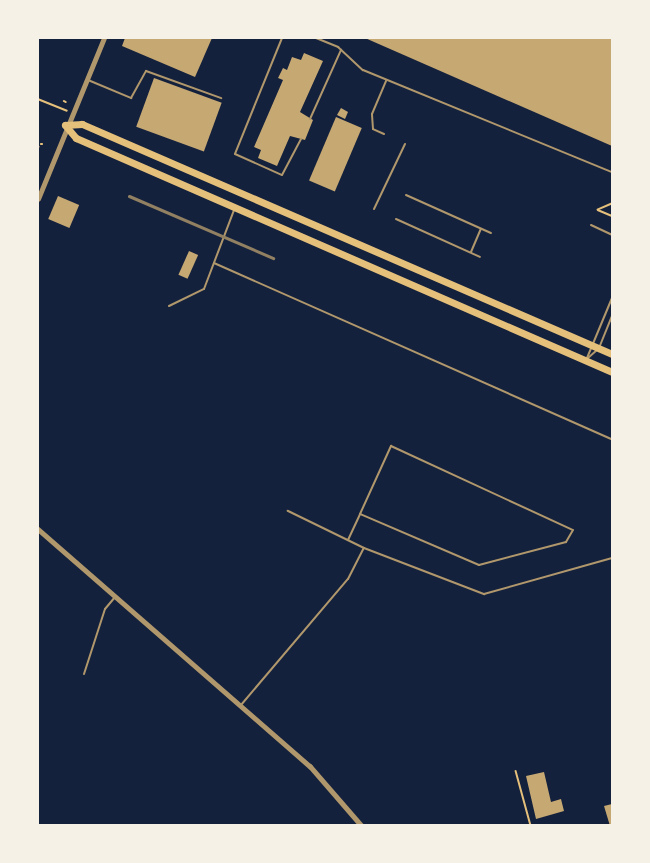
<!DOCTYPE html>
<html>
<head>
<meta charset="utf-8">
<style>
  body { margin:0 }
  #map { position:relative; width:650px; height:863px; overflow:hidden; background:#14213d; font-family:"Asap Condensed",sans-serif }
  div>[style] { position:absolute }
  .building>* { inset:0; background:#c6a872; transform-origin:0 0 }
  .path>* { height:1.5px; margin:-0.75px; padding:0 0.75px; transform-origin:0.75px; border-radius:0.75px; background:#e5c07b }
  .service>* { height:2px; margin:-1px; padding:0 1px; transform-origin:1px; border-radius:1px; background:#b1986c }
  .minor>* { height:4.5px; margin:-2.25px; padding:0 2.25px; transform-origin:2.25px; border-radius:2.25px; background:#b1986c }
  .secondary>* { height:7px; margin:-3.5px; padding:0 3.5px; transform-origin:3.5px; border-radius:3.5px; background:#e5c07b }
  .rail>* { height:3px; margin:-1.5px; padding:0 1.5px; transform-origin:1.5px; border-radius:1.5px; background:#918062 }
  span { translate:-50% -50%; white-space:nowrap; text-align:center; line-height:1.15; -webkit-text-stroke:5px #f6f1e7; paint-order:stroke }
  .frame { position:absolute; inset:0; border:39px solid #f6f1e7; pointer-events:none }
</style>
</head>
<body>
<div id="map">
  <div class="building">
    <div style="clip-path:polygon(125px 38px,212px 38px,195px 77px,122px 46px)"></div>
    <div style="clip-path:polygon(365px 38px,612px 38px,612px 146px)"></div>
    <div style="clip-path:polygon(304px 53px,323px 61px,300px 112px,313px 120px,305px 140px,290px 136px,277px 166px,258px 158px,261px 150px,254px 147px,283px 80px,278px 78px,283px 68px,287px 70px,292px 57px,301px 60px)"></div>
    <div style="left:154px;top:78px;width:72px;height:52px;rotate:20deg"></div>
    <div style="clip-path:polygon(341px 108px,348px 112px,345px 119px,337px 115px)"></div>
    <div style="left:336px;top:117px;width:28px;height:69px;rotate:23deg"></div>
    <div style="left:58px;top:196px;width:23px;height:25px;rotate:23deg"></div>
    <div style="left:189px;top:251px;width:10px;height:26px;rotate:24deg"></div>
    <div style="clip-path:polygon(544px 772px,551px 802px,561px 799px,564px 811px,536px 819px,526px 776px)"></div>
    <div style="clip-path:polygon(612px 804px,612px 826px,610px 826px,604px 806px)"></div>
  </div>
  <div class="path">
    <div style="left:38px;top:99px;width:31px;rotate:22deg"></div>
    <div style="left:64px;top:101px;width:2px;rotate:27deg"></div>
    <div style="left:41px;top:144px;width:1px"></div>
    <div style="left:38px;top:146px;width:1px;rotate:45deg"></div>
    <div style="left:612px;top:204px;width:15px;rotate:157deg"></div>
    <div style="left:598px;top:210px;width:15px;rotate:23deg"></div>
    <div style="left:516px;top:771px;width:57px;rotate:74.7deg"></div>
  </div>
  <div class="service">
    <div style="left:282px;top:38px;width:125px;rotate:112.1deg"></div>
    <div style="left:235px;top:154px;width:51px;rotate:24.1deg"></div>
    <div style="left:282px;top:175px;width:41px;rotate:-62.2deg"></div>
    <div style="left:316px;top:38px;width:24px;rotate:22deg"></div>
    <div style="left:338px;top:47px;width:34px;rotate:43deg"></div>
    <div style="left:363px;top:70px;width:269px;rotate:22.3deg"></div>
    <div style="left:88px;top:80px;width:47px;rotate:22.7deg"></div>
    <div style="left:131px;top:98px;width:31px;rotate:-61deg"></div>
    <div style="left:146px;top:71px;width:80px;rotate:19.8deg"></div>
    <div style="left:310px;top:119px;width:76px;rotate:-65.8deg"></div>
    <div style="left:384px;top:134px;width:12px;rotate:-156deg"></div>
    <div style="left:373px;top:129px;width:15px;rotate:-94deg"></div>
    <div style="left:372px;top:114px;width:36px;rotate:-67deg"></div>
    <div style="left:406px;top:195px;width:93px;rotate:24.1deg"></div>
    <div style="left:374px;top:209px;width:72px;rotate:-64.5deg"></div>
    <div style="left:396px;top:219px;width:92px;rotate:24.3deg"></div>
    <div style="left:591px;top:225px;width:23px;rotate:25deg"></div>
    <div style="left:471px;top:252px;width:25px;rotate:-67deg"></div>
    <div style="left:214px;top:263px;width:435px;rotate:23.9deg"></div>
    <div style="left:169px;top:306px;width:39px;rotate:-26deg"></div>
    <div style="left:204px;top:289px;width:85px;rotate:-69.2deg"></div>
    <div style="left:587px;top:358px;width:65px;rotate:-67.4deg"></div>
    <div style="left:588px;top:358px;width:15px;rotate:-42deg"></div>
    <div style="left:599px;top:348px;width:35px;rotate:-68deg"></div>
    <div style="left:348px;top:540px;width:29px;rotate:-65deg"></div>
    <div style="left:360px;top:514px;width:75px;rotate:-65.5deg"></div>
    <div style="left:391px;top:446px;width:200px;rotate:24.8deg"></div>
    <div style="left:573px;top:530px;width:14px;rotate:120deg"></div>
    <div style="left:566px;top:542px;width:90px;rotate:165.2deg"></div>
    <div style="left:479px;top:565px;width:129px;rotate:-156.8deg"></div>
    <div style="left:364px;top:548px;width:129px;rotate:21deg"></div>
    <div style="left:484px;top:594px;width:133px;rotate:-15.7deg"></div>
    <div style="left:84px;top:674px;width:68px;rotate:-72.1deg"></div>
    <div style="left:105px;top:609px;width:16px;rotate:-50deg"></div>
    <div style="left:241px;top:705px;width:165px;rotate:-49.7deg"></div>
    <div style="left:348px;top:579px;width:35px;rotate:-63deg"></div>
    <div style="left:364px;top:548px;width:85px;rotate:-154deg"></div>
  </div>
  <div class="minor">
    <div style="left:38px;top:199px;width:174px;rotate:-67.7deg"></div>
    <div style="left:38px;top:529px;width:361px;rotate:41.1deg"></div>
    <div style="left:310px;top:766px;width:79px;rotate:49.1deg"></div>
  </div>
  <div class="secondary">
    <div style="left:612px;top:354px;width:578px;rotate:-156.54deg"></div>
    <div style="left:82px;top:124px;width:17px;rotate:177deg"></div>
    <div style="left:65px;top:125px;width:17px;rotate:50deg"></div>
    <div style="left:76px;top:138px;width:585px;rotate:23.58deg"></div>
  </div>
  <div class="rail">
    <div style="left:129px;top:196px;width:157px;rotate:23.3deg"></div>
  </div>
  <div class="frame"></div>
</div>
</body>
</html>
